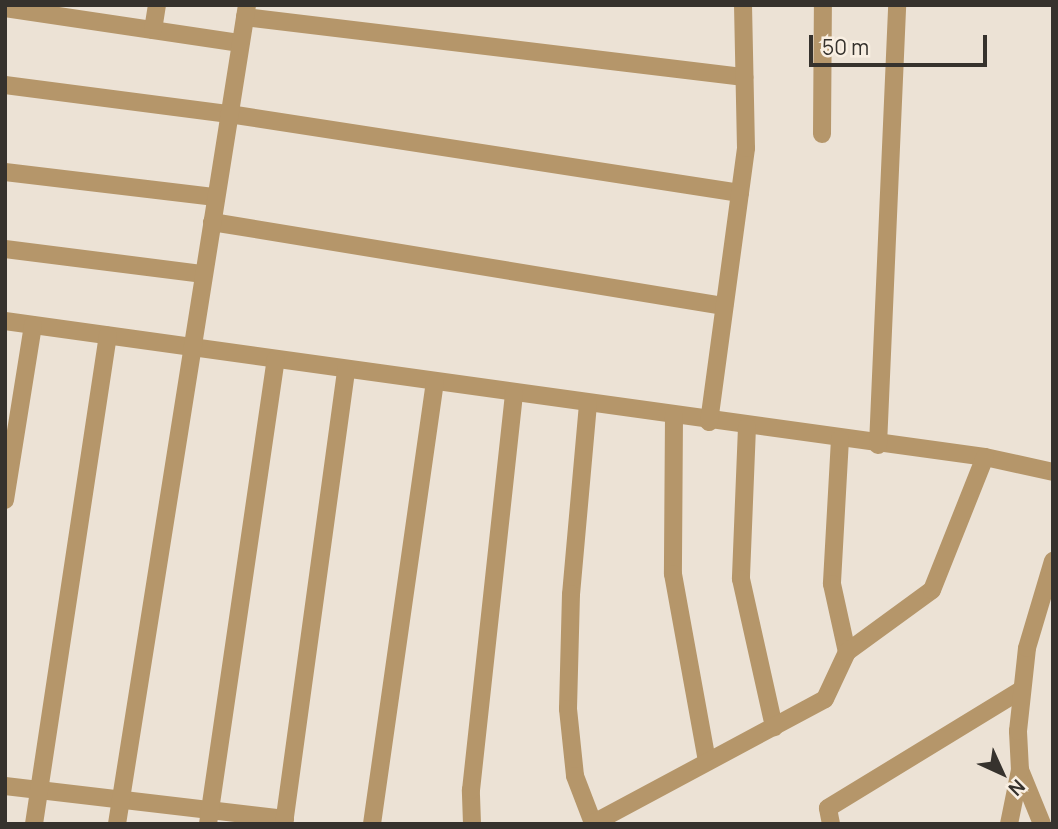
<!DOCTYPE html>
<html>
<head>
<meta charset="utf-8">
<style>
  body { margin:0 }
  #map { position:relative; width:1058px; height:829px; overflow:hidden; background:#ece2d5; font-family:Manrope,sans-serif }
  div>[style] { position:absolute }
  .minor>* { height:18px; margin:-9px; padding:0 9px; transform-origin:9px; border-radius:9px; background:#b5966a }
  .tertiary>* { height:18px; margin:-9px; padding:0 9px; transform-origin:9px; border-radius:9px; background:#b5966a }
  span { translate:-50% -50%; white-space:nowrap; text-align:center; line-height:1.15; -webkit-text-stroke:7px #f9efe2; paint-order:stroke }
  .frame { position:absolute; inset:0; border:7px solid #36322d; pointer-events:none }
  .north { position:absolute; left:967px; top:738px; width:70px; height:70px; -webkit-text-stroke:5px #f9efe2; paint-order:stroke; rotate:135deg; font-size:19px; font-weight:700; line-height:28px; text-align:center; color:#36322d }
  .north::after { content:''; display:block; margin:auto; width:24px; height:32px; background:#36322d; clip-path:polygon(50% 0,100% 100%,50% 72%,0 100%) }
  .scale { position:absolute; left:809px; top:35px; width:178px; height:32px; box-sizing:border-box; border:4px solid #36322d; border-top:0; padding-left:9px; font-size:21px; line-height:24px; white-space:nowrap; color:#36322d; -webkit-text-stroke:5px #f9efe2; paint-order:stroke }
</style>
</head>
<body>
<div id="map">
  <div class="minor">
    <div style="left:5px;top:8px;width:238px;rotate:8.5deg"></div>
    <div style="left:245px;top:17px;width:503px;rotate:6.86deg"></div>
    <div style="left:153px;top:30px;width:25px;rotate:-81deg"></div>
    <div style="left:5px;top:85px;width:226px;rotate:7.4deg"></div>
    <div style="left:229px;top:114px;width:517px;rotate:8.79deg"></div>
    <div style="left:822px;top:134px;width:129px;rotate:-89.6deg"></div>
    <div style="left:5px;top:172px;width:212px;rotate:6.8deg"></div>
    <div style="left:212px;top:222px;width:519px;rotate:9.32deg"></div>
    <div style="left:5px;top:249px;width:200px;rotate:7.2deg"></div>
    <div style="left:5px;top:321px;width:989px;rotate:7.9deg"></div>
    <div style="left:985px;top:457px;width:70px;rotate:12.4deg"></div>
    <div style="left:588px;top:404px;width:191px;rotate:95.1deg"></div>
    <div style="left:571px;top:594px;width:115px;rotate:91.5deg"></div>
    <div style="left:568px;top:709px;width:67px;rotate:84deg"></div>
    <div style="left:575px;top:776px;width:50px;rotate:69deg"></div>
    <div style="left:674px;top:416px;width:158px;rotate:90.4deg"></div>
    <div style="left:673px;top:574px;width:191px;rotate:79.7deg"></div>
    <div style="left:709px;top:422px;width:276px;rotate:-82.3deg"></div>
    <div style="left:746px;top:148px;width:143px;rotate:-91.2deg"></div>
    <div style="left:747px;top:427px;width:152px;rotate:92.3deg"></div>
    <div style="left:741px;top:579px;width:152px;rotate:77.4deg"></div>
    <div style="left:840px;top:439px;width:145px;rotate:93.2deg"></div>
    <div style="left:832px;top:584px;width:70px;rotate:77.6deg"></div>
    <div style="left:878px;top:445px;width:440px;rotate:-87.5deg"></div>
    <div style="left:5px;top:500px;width:177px;rotate:-80.9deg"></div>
    <div style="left:5px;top:786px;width:282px;rotate:6.7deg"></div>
    <div style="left:34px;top:824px;width:494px;rotate:-81.4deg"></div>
    <div style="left:117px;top:824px;width:829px;rotate:-80.98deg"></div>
    <div style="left:208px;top:824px;width:470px;rotate:-81.7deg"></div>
    <div style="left:284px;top:824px;width:459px;rotate:-82.2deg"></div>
    <div style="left:372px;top:824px;width:446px;rotate:-81.9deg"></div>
    <div style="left:472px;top:824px;width:34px;rotate:-92deg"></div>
    <div style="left:471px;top:790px;width:399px;rotate:-83.8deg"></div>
    <div style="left:592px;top:824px;width:264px;rotate:-28.2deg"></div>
    <div style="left:825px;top:699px;width:52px;rotate:-64.9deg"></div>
    <div style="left:847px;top:652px;width:105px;rotate:-36.1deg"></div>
    <div style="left:932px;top:590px;width:143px;rotate:-68.3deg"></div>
    <div style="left:831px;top:824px;width:16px;rotate:-101deg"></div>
    <div style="left:828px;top:808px;width:226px;rotate:-31.4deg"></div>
  </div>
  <div class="tertiary">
    <div style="left:1020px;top:770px;width:58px;rotate:67.8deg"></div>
    <div style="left:1009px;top:824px;width:55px;rotate:-78.5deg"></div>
    <div style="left:1020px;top:770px;width:39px;rotate:-93deg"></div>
    <div style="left:1018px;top:731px;width:83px;rotate:-83.8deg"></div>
    <div style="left:1027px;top:648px;width:91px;rotate:-73.4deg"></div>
  </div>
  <div class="frame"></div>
  <div class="north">N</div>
  <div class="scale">50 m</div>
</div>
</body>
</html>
